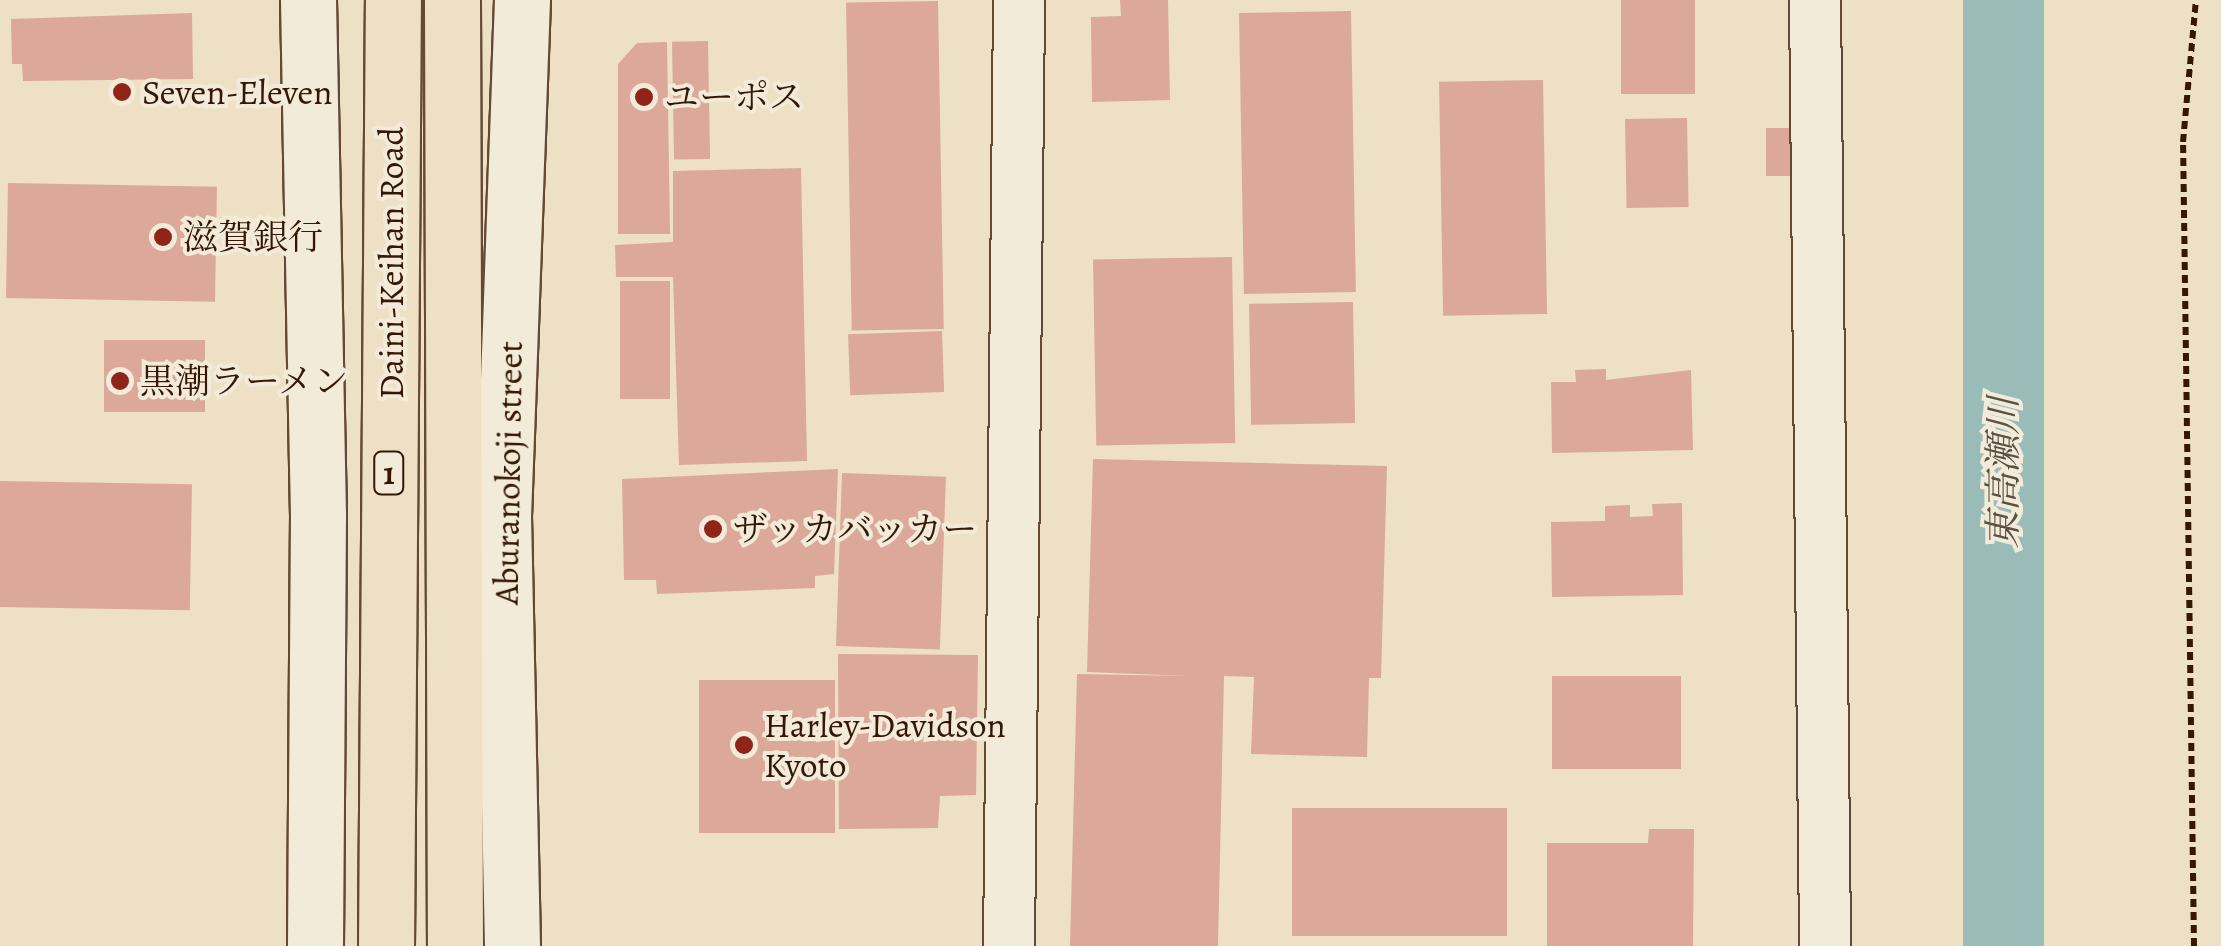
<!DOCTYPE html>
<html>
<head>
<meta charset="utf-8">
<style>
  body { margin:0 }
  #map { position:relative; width:2221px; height:946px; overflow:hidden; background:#ede0c5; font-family:Alegreya,"Noto Serif JP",serif }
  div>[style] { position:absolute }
  .water>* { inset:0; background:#9abcb9; transform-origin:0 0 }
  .building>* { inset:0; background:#dba899; transform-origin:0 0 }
  .path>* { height:6px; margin-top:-3px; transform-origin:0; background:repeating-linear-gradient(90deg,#361704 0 8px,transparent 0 13px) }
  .roads { filter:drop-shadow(2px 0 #644934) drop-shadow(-2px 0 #644934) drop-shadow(0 2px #644934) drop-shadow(0 -2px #644934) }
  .street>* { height:50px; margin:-25px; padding:0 25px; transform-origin:25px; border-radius:25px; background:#f3ebd9 }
  .secondary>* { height:55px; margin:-27.5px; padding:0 27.5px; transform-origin:27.5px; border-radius:27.5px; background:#f3ebd9 }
  .highway>* { height:55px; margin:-27.5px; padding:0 27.5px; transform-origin:27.5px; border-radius:27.5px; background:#ede0c5 }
  .dots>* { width:28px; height:28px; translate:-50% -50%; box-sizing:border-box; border:5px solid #f3ebd9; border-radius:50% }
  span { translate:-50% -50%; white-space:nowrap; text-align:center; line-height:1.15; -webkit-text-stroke:8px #f3ebd9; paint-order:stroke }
  .shield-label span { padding:2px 8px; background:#f3ebd9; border:2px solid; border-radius:8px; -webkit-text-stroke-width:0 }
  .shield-label { font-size:32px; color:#361704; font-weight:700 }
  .poi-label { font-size:35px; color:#361704 }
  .left { translate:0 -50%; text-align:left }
  .street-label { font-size:35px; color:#361704 }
  .water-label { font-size:38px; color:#595143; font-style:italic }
</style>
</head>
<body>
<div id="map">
  <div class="water">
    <div style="left:1963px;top:0;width:81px;height:946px"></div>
  </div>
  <div class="building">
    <div style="clip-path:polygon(1120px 0,1168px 0,1170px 100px,1092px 102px,1091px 17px,1121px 16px)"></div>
    <div style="left:1621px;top:0;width:74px;height:94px"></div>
    <div style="left:938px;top:1px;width:328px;height:92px;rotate:89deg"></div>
    <div style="left:1351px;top:11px;width:281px;height:112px;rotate:89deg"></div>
    <div style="clip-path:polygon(192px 13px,193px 79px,23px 81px,22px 64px,12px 64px,11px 19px)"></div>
    <div style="left:708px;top:41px;width:118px;height:36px;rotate:89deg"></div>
    <div style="clip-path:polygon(667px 42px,670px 234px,618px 234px,618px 64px,637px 43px)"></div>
    <div style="left:1543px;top:80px;width:234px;height:104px;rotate:89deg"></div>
    <div style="left:1687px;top:118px;width:89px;height:62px;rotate:89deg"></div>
    <div style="left:1766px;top:128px;width:36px;height:48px"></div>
    <div style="clip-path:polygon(801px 168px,807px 461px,679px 465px,673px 277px,616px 277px,615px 245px,673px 242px,673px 171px)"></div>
    <div style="left:8px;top:183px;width:209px;height:115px;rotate:1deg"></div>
    <div style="left:1232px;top:257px;width:186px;height:139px;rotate:89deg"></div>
    <div style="left:620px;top:281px;width:50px;height:118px"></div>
    <div style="left:1353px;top:302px;width:121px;height:104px;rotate:89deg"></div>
    <div style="left:942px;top:331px;width:61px;height:94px;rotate:88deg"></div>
    <div style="left:205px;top:340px;width:72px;height:101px;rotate:90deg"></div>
    <div style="clip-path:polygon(1606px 369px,1606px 380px,1691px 370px,1693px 450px,1552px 453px,1551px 382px,1576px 382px,1575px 370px)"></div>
    <div style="clip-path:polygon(1093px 459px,1387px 466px,1381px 678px,1369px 678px,1367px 757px,1251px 754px,1254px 677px,1224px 676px,1218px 946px,1070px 946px,1077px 674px,1187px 676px,1087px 672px)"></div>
    <div style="clip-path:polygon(838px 469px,834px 574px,815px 576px,815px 588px,657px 594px,656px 580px,624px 580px,622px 479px)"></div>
    <div style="left:842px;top:473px;width:104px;height:173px;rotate:2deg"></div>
    <div style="left:0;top:481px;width:192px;height:126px;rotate:1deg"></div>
    <div style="clip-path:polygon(1682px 503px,1683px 595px,1552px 597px,1551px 522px,1605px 521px,1605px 506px,1630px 505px,1630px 517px,1653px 516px,1652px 504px)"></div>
    <div style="clip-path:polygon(838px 654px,978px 655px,976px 795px,940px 796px,938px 828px,839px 829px)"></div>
    <div style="left:1552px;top:676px;width:129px;height:93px"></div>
    <div style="left:699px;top:680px;width:136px;height:153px"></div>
    <div style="left:1507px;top:808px;width:128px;height:215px;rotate:90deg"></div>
    <div style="clip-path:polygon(1649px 829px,1694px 829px,1693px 946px,1547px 946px,1547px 843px,1648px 843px)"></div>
  </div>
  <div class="path">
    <div style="left:2194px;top:946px;width:804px;rotate:-90.78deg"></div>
    <div style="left:2183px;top:142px;width:143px;rotate:-84.8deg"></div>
  </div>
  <div class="roads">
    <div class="street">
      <div style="left:1815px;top:0;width:946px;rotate:89.39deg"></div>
      <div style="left:1009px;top:946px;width:946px;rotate:-89.39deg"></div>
    </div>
    <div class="secondary">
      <div style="left:308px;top:0;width:514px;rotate:88.89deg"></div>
      <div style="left:318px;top:514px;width:432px;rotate:90.4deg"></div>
      <div style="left:512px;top:946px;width:430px;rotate:-91.2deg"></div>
      <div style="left:503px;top:516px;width:516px;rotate:-87.89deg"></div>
    </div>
    <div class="highway">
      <div style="left:452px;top:0;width:946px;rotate:89.82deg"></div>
      <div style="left:386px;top:946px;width:946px;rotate:-89.58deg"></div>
    </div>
  </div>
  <div class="dots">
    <div style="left:122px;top:92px;background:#8f2418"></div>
    <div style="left:644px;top:97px;background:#8f2418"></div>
    <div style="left:163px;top:237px;background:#8f2418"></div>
    <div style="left:120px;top:381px;background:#8f2418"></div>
    <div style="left:713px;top:529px;background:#8f2418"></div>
    <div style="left:744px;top:745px;background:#8f2418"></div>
  </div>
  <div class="shield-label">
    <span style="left:389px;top:473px">1</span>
  </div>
  <div class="poi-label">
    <span class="left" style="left:142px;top:92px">Seven-Eleven</span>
    <span class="left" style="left:664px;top:97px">ユーポス</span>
    <span class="left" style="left:183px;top:237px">滋賀銀行</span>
    <span class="left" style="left:140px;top:381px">黒潮ラーメン</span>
    <span class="left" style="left:733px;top:529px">ザッカバッカー</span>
    <span class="left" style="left:764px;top:745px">Harley-Davidson<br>Kyoto</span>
  </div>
  <div class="street-label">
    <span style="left:391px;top:263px;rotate:-90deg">Daini-Keihan Road</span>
    <span style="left:508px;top:473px;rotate:-89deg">Aburanokoji street</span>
  </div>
  <div class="water-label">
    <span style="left:2004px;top:473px;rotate:-90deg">東高瀬川</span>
  </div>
</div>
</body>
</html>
